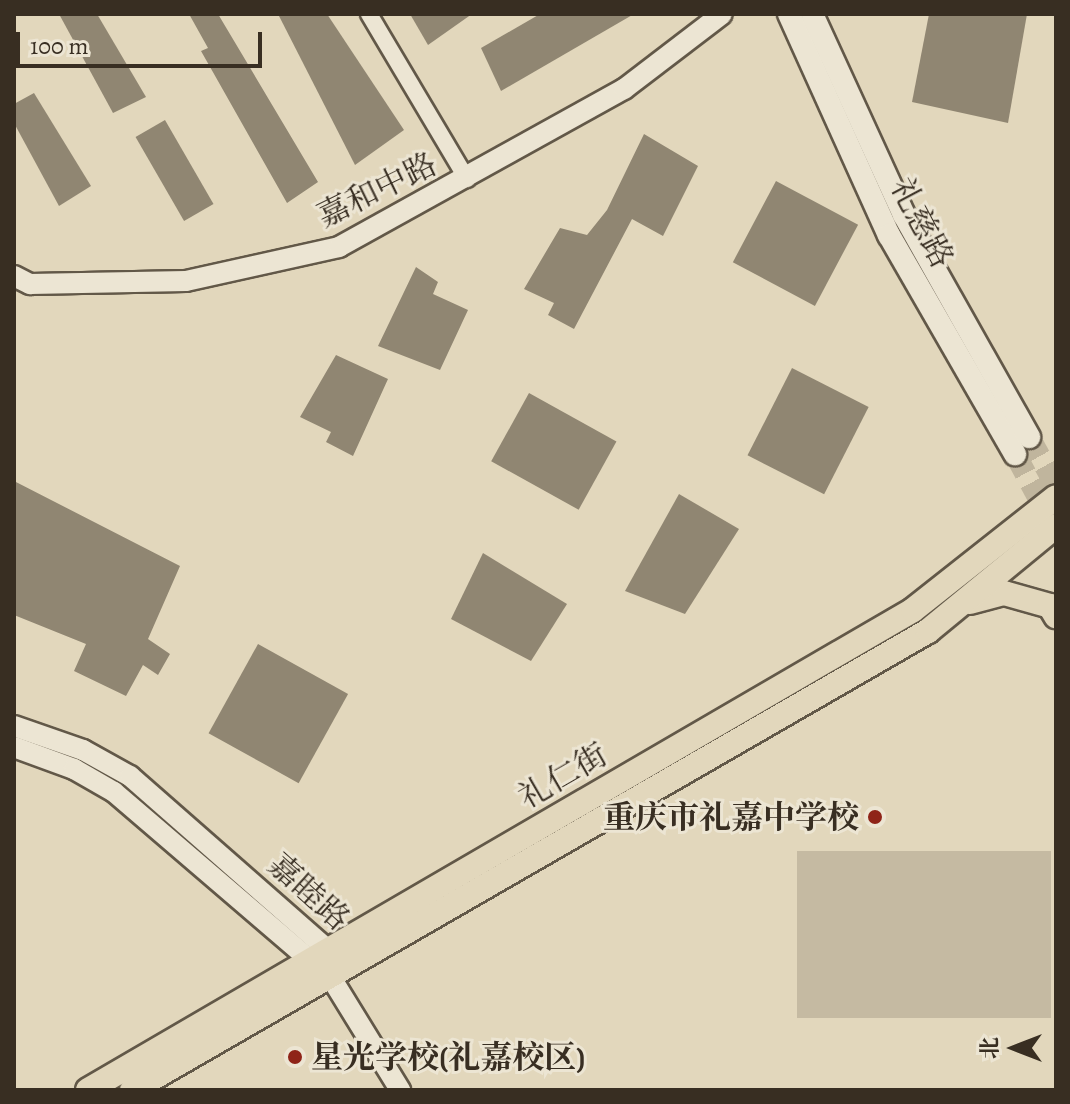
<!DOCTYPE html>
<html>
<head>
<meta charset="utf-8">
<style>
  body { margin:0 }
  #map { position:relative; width:1070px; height:1104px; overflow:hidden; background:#e2d7bc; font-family:Alegreya,"Noto Serif SC",serif }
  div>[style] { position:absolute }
  .green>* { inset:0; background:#c5baa2; transform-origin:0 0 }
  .building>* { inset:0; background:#908672; transform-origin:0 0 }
  .secondary-tunnel>* { height:22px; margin-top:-11px; transform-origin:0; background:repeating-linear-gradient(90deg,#c0b59d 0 22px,transparent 0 33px) }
  .roads { filter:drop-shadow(2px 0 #625848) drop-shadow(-2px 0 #625848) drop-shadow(0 2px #625848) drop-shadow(0 -2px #625848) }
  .minor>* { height:16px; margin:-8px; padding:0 8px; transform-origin:8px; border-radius:8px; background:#ece5d3 }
  .tertiary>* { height:20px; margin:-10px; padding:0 10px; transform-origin:10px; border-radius:10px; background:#ece5d3 }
  .secondary>* { height:22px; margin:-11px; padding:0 11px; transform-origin:11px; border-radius:11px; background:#ece5d3 }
  .primary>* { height:24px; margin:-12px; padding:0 12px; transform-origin:12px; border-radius:12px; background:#e2d7bc }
  .dots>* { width:22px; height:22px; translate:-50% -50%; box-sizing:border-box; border:4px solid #ece5d3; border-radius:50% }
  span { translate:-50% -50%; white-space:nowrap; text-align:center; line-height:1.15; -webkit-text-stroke:6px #ece5d3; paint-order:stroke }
  .street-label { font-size:32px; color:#382e22 }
  .poi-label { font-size:32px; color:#382e22; font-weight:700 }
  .right { translate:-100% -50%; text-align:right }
  .left { translate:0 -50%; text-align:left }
  .frame { position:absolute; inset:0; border:16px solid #382e22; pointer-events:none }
  .north { position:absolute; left:974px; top:1008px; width:80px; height:80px; -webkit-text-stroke:6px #ece5d3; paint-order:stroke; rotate:270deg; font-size:22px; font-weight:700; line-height:32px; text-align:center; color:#382e22 }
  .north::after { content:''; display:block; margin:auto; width:28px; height:36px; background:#382e22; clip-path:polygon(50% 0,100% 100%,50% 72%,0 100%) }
  .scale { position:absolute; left:16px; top:32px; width:246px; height:36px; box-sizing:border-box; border:4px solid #382e22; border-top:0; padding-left:10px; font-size:24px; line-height:28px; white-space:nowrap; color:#382e22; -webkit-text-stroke:6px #ece5d3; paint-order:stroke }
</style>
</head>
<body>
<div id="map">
  <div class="green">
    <div style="left:1051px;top:851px;width:167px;height:254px;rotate:90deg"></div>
  </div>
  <div class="building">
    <div style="clip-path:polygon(59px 14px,97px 14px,146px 97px,113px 113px)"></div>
    <div style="clip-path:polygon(189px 14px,218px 14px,318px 182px,287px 203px,201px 51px,208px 48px)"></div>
    <div style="clip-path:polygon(278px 14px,327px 14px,404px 130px,355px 165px)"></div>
    <div style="clip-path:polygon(410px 14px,472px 14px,428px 45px)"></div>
    <div style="clip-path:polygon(540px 14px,634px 14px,501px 91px,481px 48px)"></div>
    <div style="clip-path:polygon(929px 14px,1027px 14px,1008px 123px,912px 102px)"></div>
    <div style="clip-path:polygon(34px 93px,91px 186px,59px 206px,14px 123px,14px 104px)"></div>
    <div style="left:165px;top:120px;width:97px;height:34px;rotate:60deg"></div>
    <div style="clip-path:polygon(644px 134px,698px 166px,663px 236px,632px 219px,574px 329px,548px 315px,554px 303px,524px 289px,560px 228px,587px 235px,607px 210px)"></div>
    <div style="left:776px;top:181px;width:93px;height:92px;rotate:28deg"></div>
    <div style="clip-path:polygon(416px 267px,438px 282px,433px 294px,468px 310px,440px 370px,378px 346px)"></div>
    <div style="clip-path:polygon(336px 355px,388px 379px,353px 456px,326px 442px,331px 432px,300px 417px)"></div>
    <div style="left:792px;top:368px;width:86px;height:98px;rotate:27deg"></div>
    <div style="left:529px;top:393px;width:100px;height:78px;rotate:29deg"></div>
    <div style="clip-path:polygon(14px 481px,180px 566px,148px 639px,170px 654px,158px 675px,143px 665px,126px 696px,74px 671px,86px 644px,14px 615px)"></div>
    <div style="clip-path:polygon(679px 494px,739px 529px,685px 614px,625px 591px)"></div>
    <div style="clip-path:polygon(483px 553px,567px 604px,531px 661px,451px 619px)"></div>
    <div style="left:258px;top:644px;width:103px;height:102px;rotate:29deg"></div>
  </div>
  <div class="secondary-tunnel">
    <div style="left:1029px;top:437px;width:56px;rotate:61.1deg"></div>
    <div style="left:1015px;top:454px;width:78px;rotate:61.8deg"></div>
  </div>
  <div class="roads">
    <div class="minor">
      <div style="left:369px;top:14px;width:192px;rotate:59.3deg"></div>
    </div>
    <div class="tertiary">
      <div style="left:14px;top:276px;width:18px;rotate:27deg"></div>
      <div style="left:30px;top:284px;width:156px;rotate:-1.1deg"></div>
      <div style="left:186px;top:281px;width:157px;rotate:-12.5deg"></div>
      <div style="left:339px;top:247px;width:326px;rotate:-29deg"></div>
      <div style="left:624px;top:89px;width:123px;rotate:-37.4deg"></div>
      <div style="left:14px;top:726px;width:73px;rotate:19.2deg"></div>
      <div style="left:83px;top:750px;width:54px;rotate:29deg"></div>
      <div style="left:130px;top:776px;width:276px;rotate:41.3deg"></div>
      <div style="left:14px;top:747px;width:64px;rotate:20.1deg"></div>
      <div style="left:74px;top:769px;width:46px;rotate:29.9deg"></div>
      <div style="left:114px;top:792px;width:258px;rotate:40.6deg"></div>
      <div style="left:310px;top:960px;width:16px;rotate:18deg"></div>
      <div style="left:319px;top:967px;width:14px;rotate:39deg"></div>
      <div style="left:330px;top:976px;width:134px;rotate:58.4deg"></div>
    </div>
    <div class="secondary">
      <div style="left:789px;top:14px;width:243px;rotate:65.7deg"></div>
      <div style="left:889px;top:235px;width:253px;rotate:60.1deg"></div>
      <div style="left:812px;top:14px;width:221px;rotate:65.4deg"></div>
      <div style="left:904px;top:215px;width:255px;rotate:60.6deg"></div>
    </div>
    <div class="primary">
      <div style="left:970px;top:602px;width:35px;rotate:-15deg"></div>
      <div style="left:1004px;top:593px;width:48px;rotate:15.8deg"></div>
      <div style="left:1050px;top:606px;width:12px;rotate:59deg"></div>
      <div style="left:88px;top:1090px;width:954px;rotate:-30.19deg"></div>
      <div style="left:913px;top:610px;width:182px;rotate:-38.3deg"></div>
      <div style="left:132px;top:1090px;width:919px;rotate:-29.97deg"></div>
      <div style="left:928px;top:631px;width:166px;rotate:-39.4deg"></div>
    </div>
  </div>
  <div class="dots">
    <div style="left:875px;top:817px;background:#8f2418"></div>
    <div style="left:295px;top:1057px;background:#8f2418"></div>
  </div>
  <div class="street-label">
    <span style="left:377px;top:190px;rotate:-26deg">嘉和中路</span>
    <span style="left:922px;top:223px;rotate:62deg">礼慈路</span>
    <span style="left:563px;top:776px;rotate:-30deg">礼仁街</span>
    <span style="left:309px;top:892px;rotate:42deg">嘉睦路</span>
  </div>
  <div class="poi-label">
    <span class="right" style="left:859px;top:817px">重庆市礼嘉中学校</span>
    <span class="left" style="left:311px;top:1057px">星光学校(礼嘉校区)</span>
  </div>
  <div class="frame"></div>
  <div class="north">北</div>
  <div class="scale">100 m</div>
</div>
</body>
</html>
